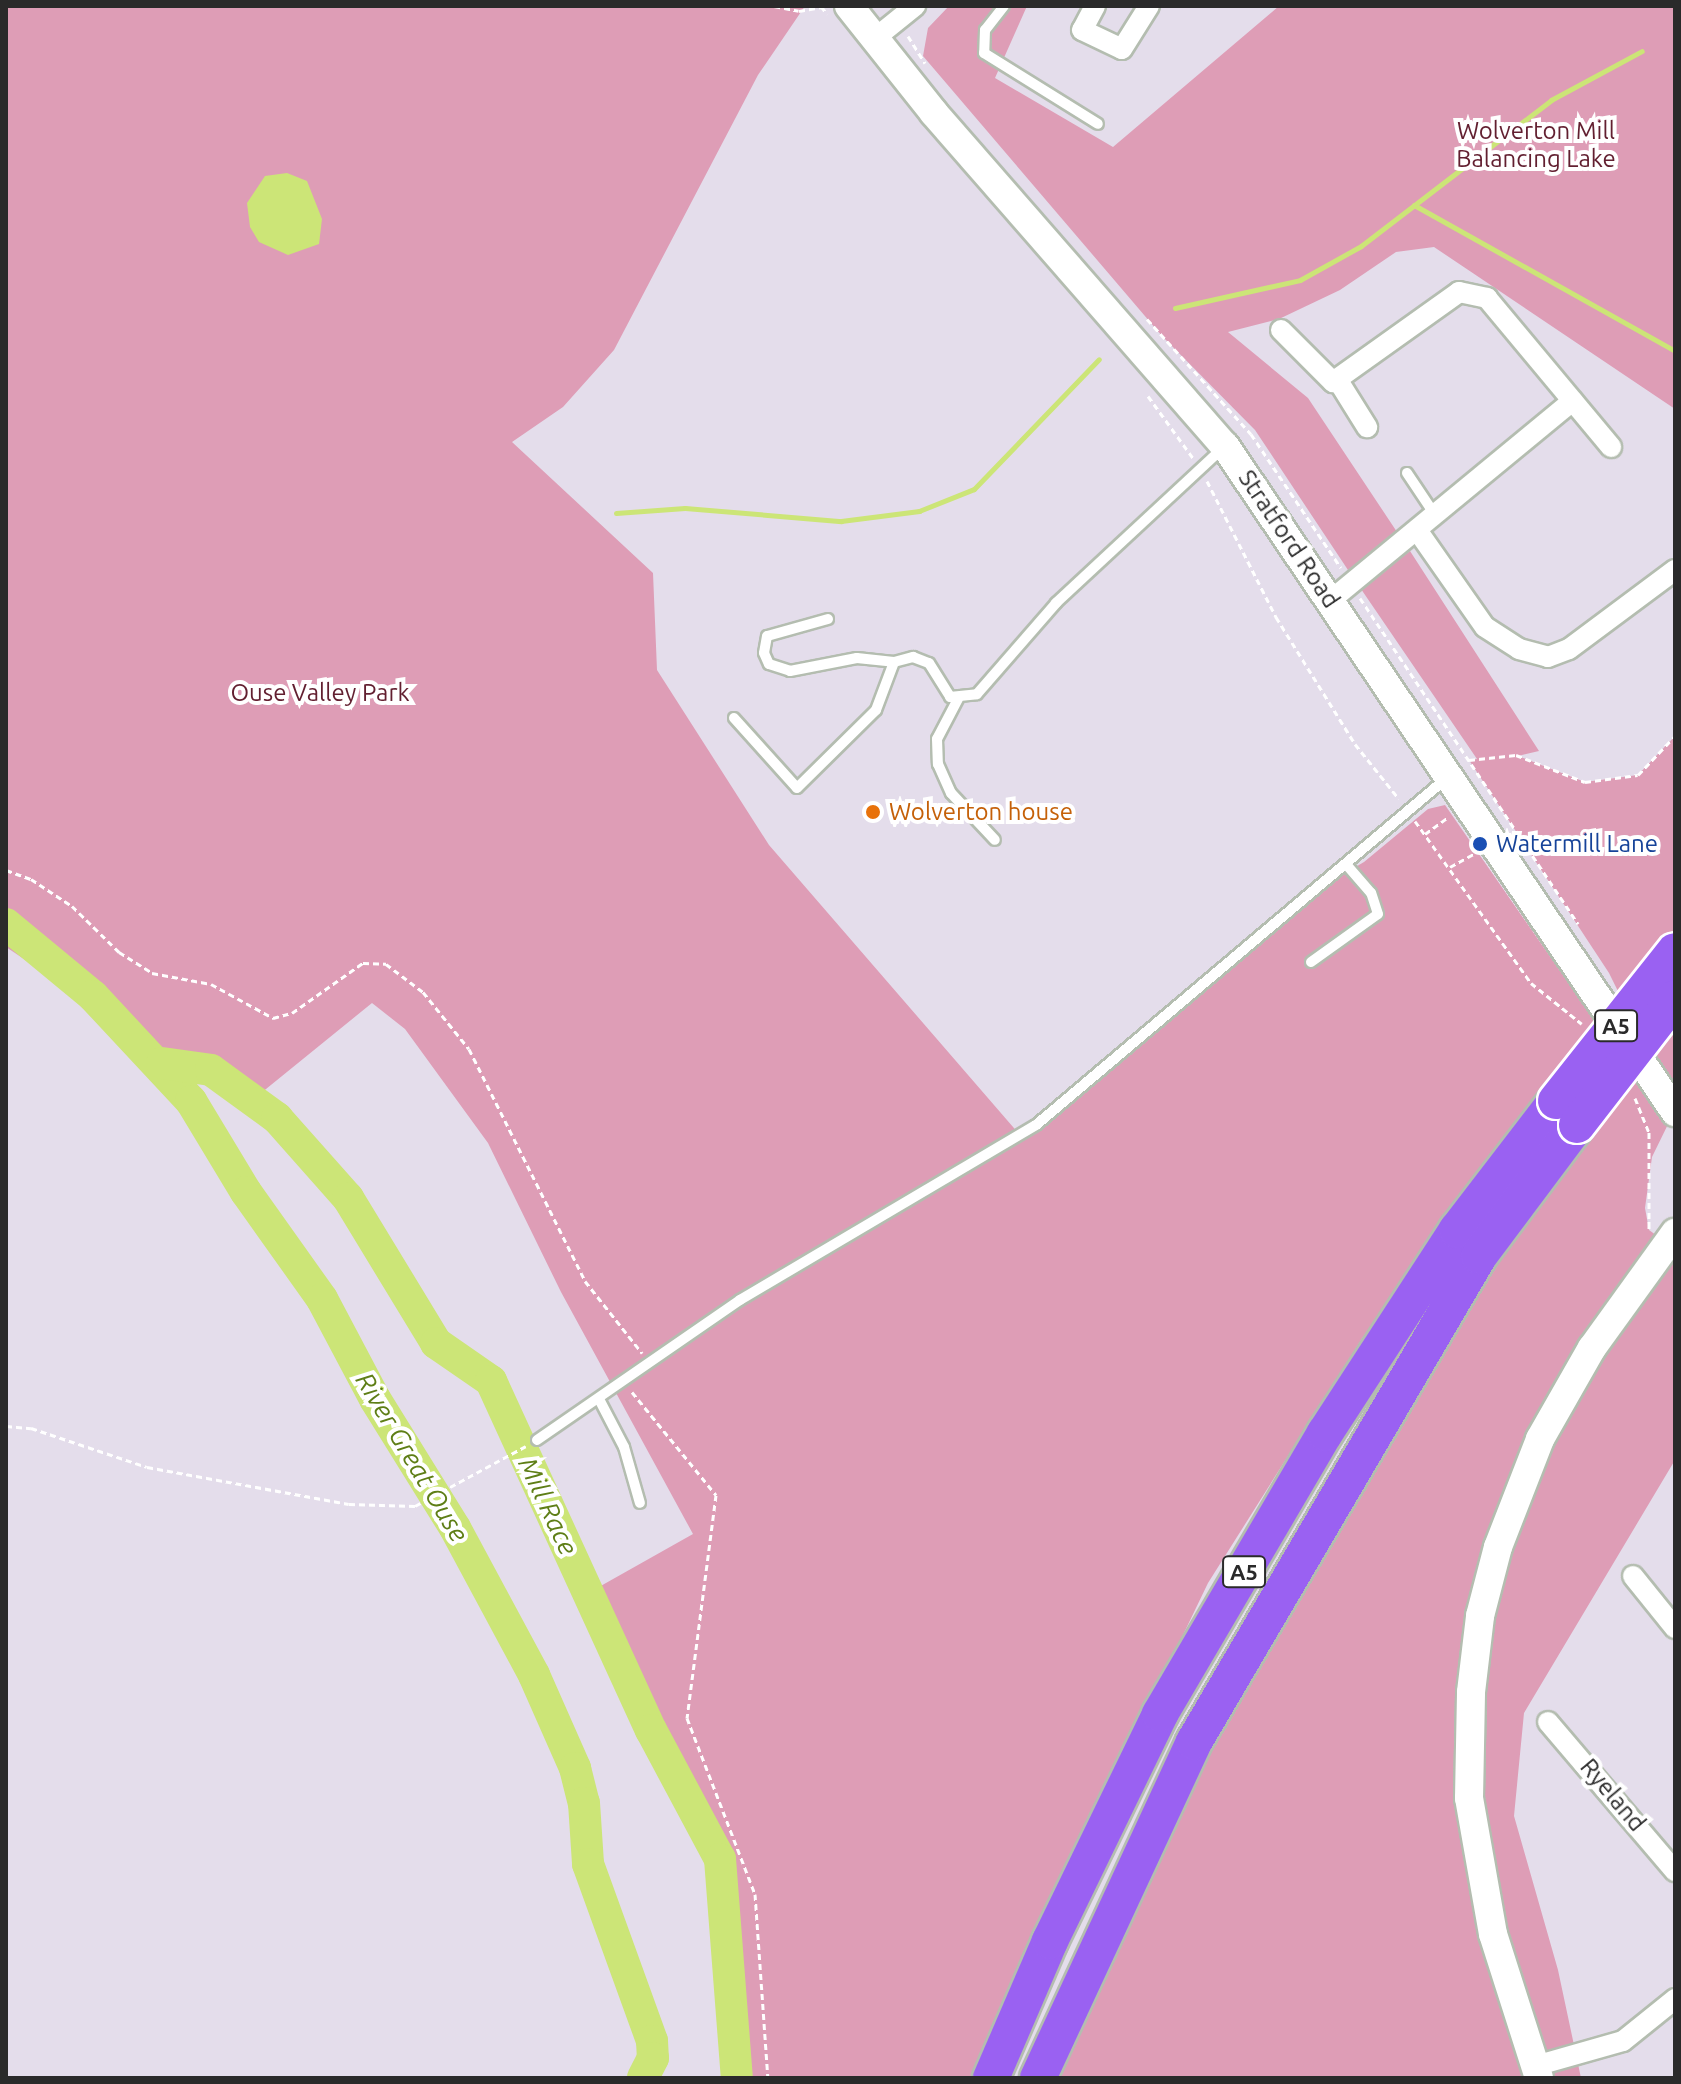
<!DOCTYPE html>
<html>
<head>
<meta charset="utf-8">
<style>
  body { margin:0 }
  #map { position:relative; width:1681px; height:2084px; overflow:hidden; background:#e4ddeb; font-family:Ubuntu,sans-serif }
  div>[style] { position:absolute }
  .green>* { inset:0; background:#de9db6 }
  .water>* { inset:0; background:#cce577 }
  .stream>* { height:5px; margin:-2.5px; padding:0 2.5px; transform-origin:2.5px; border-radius:2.5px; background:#cce577 }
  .river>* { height:32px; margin:-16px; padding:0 16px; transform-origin:16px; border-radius:16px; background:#cce577 }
  .path>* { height:3px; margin-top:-1.5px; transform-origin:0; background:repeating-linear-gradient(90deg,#fff 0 6px,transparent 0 10px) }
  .roads { filter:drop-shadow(2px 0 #b4bdb0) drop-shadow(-2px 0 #b4bdb0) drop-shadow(0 2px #b4bdb0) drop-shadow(0 -2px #b4bdb0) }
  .lane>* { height:10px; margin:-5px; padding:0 5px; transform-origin:5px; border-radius:5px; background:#fff }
  .street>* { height:20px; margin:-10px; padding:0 10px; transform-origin:10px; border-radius:10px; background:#fff }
  .secondary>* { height:28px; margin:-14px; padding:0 14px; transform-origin:14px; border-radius:14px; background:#fff }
  .highway>* { height:36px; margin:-18px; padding:0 18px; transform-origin:18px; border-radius:18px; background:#9a61f2 }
  .bridges { filter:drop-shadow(2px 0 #fff) drop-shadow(-2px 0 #fff) drop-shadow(0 2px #fff) drop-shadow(0 -2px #fff) }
  .highway-bridge>* { height:36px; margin:-18px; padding:0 18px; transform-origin:18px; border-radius:18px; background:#9a61f2 }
  .dots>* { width:22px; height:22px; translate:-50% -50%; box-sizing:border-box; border:4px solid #fff; border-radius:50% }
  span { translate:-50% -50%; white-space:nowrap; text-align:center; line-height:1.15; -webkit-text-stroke:8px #fff; paint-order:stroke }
  .shield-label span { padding:2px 6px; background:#fff; border:2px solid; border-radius:6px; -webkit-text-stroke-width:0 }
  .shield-label { font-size:22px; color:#2a2a2a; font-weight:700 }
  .park-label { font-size:24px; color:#621f30 }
  .street-label { font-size:24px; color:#2a2a2a }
  .food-label { font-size:24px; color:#c56008 }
  .left { translate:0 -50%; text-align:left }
  .transit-label { font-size:24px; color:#164399 }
  .water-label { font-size:26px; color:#5e7e16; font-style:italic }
  .frame { position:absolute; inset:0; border:8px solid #2a2a2a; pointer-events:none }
</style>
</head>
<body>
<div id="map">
  <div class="green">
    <div style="clip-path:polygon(6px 6px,805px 6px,758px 75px,614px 350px,563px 407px,512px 442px,653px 573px,657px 670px,769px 845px,1020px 1135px,1310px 894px,1364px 862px,1428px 809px,1445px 805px,1596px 1023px,1363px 1337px,1208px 1583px,1120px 1766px,988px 2078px,737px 2078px,720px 1859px,651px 1730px,590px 1592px,693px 1534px,561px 1292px,488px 1143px,405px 1029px,372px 1003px,240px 1110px,204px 1079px,6px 947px)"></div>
    <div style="clip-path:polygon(949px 6px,1027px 6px,995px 78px,1113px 147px,1279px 6px,1675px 6px,1675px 409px,1434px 247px,1396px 252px,1340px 290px,1279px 319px,1228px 332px,1308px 398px,1397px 532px,1348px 570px,1255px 430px,1162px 336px,923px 56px,928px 28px)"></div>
    <div style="clip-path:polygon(1410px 551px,1539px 751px,1518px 756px,1585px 782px,1638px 775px,1675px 736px,1675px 1110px,1652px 1157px,1645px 1208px,1649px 1230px,1667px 1243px,1675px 1233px,1675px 1460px,1524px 1713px,1514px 1816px,1558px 1970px,1581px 2078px,1052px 2078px,1180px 1798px,1364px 1476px,1496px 1264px,1652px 1060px,1609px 973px,1469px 760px,1477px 759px,1361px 589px)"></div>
  </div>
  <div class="water">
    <div style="clip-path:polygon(287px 173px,307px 181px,322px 219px,319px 244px,288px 255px,259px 242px,250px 227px,247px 203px,265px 176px)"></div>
  </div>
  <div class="stream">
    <div style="left:1414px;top:205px;width:299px;rotate:29.2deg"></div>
    <div style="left:1175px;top:308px;width:128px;rotate:-12.6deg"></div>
    <div style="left:1300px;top:280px;width:70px;rotate:-29.1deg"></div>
    <div style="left:1361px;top:246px;width:240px;rotate:-37.5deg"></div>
    <div style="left:1551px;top:100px;width:103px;rotate:-28.3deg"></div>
    <div style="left:616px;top:513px;width:69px;rotate:-4.1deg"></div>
    <div style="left:685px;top:508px;width:157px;rotate:4.8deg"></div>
    <div style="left:841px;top:521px;width:79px;rotate:-7.3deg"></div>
    <div style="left:919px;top:511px;width:59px;rotate:-21.8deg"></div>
    <div style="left:974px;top:489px;width:180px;rotate:-46.1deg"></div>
  </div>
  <div class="river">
    <div style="left:6px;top:924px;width:113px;rotate:39.6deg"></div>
    <div style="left:93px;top:996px;width:144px;rotate:47deg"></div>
    <div style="left:191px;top:1101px;width:106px;rotate:58.9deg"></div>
    <div style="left:246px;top:1192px;width:131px;rotate:54.6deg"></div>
    <div style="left:322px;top:1299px;width:113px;rotate:62.1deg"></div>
    <div style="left:375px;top:1399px;width:152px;rotate:58.2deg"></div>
    <div style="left:455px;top:1528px;width:167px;rotate:61.7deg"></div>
    <div style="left:534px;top:1675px;width:102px;rotate:66.2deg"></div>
    <div style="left:575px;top:1768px;width:36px;rotate:76deg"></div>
    <div style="left:584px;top:1803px;width:61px;rotate:86.2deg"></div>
    <div style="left:588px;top:1864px;width:188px;rotate:70.1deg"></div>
    <div style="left:652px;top:2041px;width:17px;rotate:87deg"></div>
    <div style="left:653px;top:2058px;width:22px;rotate:117deg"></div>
    <div style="left:162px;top:1063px;width:49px;rotate:8.1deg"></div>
    <div style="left:211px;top:1070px;width:82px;rotate:36deg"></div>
    <div style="left:277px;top:1118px;width:107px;rotate:48.4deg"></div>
    <div style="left:348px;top:1198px;width:170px;rotate:58.7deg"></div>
    <div style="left:436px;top:1343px;width:67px;rotate:34.6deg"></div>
    <div style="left:491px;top:1381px;width:384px;rotate:65.4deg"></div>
    <div style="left:651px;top:1730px;width:146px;rotate:61.9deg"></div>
    <div style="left:720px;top:1859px;width:220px;rotate:85.6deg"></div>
  </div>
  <div class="path">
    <div style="left:774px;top:6px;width:25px;rotate:11deg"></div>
    <div style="left:799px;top:11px;width:23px;rotate:-10deg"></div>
    <div style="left:821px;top:6px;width:10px;rotate:53deg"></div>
    <div style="left:908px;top:36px;width:32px;rotate:58deg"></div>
    <div style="left:1147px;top:319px;width:155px;rotate:47.9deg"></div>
    <div style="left:1251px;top:434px;width:161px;rotate:56.1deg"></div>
    <div style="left:1148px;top:396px;width:77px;rotate:54deg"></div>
    <div style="left:1207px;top:481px;width:153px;rotate:63.1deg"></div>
    <div style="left:1276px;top:617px;width:150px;rotate:58.1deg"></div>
    <div style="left:1355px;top:744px;width:70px;rotate:51.3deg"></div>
    <div style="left:1360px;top:598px;width:392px;rotate:56.2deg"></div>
    <div style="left:1469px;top:760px;width:47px;rotate:-6.1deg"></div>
    <div style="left:1516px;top:755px;width:74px;rotate:21.4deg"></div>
    <div style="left:1585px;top:782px;width:53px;rotate:-7.5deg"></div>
    <div style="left:1638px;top:775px;width:54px;rotate:-46.5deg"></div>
    <div style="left:1415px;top:821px;width:199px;rotate:54.4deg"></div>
    <div style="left:1531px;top:983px;width:65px;rotate:38.8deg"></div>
    <div style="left:1425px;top:834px;width:27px;rotate:-36deg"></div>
    <div style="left:1450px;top:867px;width:29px;rotate:-29deg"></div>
    <div style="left:6px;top:870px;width:27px;rotate:20deg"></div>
    <div style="left:31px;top:879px;width:49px;rotate:33.4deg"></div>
    <div style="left:72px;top:906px;width:66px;rotate:44.4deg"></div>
    <div style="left:119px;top:952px;width:39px;rotate:32deg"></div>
    <div style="left:152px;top:973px;width:60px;rotate:10.6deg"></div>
    <div style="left:211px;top:984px;width:71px;rotate:28.7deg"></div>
    <div style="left:273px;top:1018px;width:20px;rotate:-15deg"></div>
    <div style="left:292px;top:1013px;width:87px;rotate:-35.2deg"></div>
    <div style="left:363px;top:963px;width:23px;rotate:2deg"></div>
    <div style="left:386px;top:964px;width:46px;rotate:37.1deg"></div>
    <div style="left:423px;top:992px;width:73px;rotate:51.1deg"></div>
    <div style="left:469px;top:1049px;width:259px;rotate:63.4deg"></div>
    <div style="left:585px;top:1281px;width:92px;rotate:51.6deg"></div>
    <div style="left:1635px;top:1098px;width:37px;rotate:68deg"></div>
    <div style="left:1649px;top:1132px;width:98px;rotate:90deg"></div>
    <div style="left:632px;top:1392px;width:133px;rotate:50.8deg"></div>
    <div style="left:716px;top:1495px;width:225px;rotate:97.4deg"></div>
    <div style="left:687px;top:1718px;width:189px;rotate:68.9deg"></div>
    <div style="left:755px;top:1894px;width:184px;rotate:86deg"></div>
    <div style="left:6px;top:1426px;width:25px;rotate:5deg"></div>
    <div style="left:31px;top:1428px;width:122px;rotate:18.6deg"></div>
    <div style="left:147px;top:1467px;width:205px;rotate:10.4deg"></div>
    <div style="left:349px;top:1504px;width:66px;rotate:1.7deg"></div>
    <div style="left:415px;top:1506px;width:126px;rotate:-28.4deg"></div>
  </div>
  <div class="roads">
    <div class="lane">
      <div style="left:1004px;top:6px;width:31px;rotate:128deg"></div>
      <div style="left:985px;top:30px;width:23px;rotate:92deg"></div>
      <div style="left:984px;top:53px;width:134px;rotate:31.9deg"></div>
      <div style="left:1407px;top:473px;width:50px;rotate:56.3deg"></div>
      <div style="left:828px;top:619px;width:63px;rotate:164.4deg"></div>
      <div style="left:767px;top:636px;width:17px;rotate:100deg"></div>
      <div style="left:764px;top:653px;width:12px;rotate:66deg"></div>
      <div style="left:769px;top:664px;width:22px;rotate:18deg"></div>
      <div style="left:790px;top:671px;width:68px;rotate:-11deg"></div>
      <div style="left:857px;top:658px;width:37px;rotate:6deg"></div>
      <div style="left:958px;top:699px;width:45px;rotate:117.7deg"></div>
      <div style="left:937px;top:739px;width:25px;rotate:88deg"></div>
      <div style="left:938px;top:764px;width:32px;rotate:66deg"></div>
      <div style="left:951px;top:793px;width:64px;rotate:46.9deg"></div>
      <div style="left:734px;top:718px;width:94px;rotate:48deg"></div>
      <div style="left:797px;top:788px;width:111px;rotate:-44.6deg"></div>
      <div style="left:876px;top:710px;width:51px;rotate:-69.4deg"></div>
      <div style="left:894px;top:662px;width:20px;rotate:-15deg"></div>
      <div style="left:913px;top:657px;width:17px;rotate:21deg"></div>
      <div style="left:929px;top:663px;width:40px;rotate:58deg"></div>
      <div style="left:950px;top:697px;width:27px;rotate:-6deg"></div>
      <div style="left:977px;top:694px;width:121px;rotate:-49deg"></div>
      <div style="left:1056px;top:603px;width:228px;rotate:-42.9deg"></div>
      <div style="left:1311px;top:962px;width:82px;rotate:-35.6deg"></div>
      <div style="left:1378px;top:914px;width:22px;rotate:-108deg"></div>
      <div style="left:1371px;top:893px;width:38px;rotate:-131deg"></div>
      <div style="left:599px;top:1399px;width:54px;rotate:62.5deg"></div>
      <div style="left:624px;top:1447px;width:58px;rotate:74.1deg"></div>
      <div style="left:537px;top:1440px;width:247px;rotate:-34.6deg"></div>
      <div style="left:740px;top:1300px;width:344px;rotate:-30.6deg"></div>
      <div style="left:1036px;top:1125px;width:539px;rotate:-40.19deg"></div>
    </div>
    <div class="street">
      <div style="left:1095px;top:6px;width:27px;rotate:118deg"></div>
      <div style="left:1082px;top:30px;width:44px;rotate:25.4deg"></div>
      <div style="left:1122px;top:49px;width:51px;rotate:-57.9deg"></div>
      <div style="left:874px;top:39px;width:53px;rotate:-38.8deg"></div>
      <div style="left:1281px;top:330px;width:74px;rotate:45deg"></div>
      <div style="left:1333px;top:382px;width:155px;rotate:-35.5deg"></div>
      <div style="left:1459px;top:292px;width:29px;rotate:12deg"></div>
      <div style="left:1487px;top:298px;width:194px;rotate:50.2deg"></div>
      <div style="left:1337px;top:379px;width:57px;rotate:58deg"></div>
      <div style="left:1417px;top:530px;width:118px;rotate:55deg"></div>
      <div style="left:1485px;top:627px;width:40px;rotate:32.9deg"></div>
      <div style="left:1519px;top:649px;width:30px;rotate:15deg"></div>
      <div style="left:1548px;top:657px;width:22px;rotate:-21deg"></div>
      <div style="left:1569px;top:649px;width:132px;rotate:-36.7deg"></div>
      <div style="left:1331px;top:600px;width:313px;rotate:-39.5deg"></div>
      <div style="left:1633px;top:1576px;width:67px;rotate:51.1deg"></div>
      <div style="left:1548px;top:1722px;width:196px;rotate:49.6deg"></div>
      <div style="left:1535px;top:2066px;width:91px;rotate:-15.9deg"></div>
      <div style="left:1623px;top:2041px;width:67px;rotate:-38.9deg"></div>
    </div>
    <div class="secondary">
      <div style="left:849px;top:6px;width:137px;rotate:51.5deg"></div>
      <div style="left:934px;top:113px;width:442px;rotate:48.9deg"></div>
      <div style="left:1225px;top:446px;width:804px;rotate:55.95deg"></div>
      <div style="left:1539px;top:2078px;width:151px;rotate:-107.7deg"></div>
      <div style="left:1493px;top:1934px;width:138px;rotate:-100deg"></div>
      <div style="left:1469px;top:1798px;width:106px;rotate:-88.9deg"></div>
      <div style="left:1471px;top:1692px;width:77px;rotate:-83.2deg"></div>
      <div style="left:1480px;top:1616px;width:71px;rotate:-75.4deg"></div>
      <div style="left:1498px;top:1547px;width:116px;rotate:-68.7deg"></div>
      <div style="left:1540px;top:1439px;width:105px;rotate:-60.3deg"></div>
      <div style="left:1592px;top:1348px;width:142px;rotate:-54.2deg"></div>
    </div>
    <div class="highway">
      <div style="left:991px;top:2078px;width:149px;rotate:-66.7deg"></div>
      <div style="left:1050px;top:1941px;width:252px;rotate:-64.1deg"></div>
      <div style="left:1160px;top:1714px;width:326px;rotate:-59.6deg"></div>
      <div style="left:1325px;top:1433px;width:242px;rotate:-57deg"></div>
      <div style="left:1457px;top:1230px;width:163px;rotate:-52.5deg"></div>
      <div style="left:1038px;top:2078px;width:370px;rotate:-65.1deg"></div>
      <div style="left:1194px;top:1742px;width:563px;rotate:-59.61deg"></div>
      <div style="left:1479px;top:1256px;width:164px;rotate:-53.2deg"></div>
    </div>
  </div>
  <div class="bridges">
    <div class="highway-bridge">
      <div style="left:1556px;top:1101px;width:191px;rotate:-51.6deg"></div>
      <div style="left:1577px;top:1125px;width:160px;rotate:-52.3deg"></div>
    </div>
  </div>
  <div class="dots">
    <div style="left:873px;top:812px;background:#e8710a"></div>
    <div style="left:1480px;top:844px;background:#1a4fb4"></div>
  </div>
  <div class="shield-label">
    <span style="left:1616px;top:1026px">A5</span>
    <span style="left:1244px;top:1572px">A5</span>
  </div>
  <div class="park-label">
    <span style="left:1536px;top:145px">Wolverton Mill<br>Balancing Lake</span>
    <span style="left:320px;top:693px">Ouse Valley Park</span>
  </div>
  <div class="street-label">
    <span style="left:1289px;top:539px;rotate:56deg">Stratford Road</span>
    <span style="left:1613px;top:1795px;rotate:50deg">Ryeland</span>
  </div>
  <div class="food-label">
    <span class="left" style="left:889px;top:812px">Wolverton house</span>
  </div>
  <div class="transit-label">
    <span class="left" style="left:1496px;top:844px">Watermill Lane</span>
  </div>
  <div class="water-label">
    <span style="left:412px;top:1457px;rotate:59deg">River Great Ouse</span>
    <span style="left:548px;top:1506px;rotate:65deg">Mill Race</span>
  </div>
  <div class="frame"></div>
</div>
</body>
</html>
